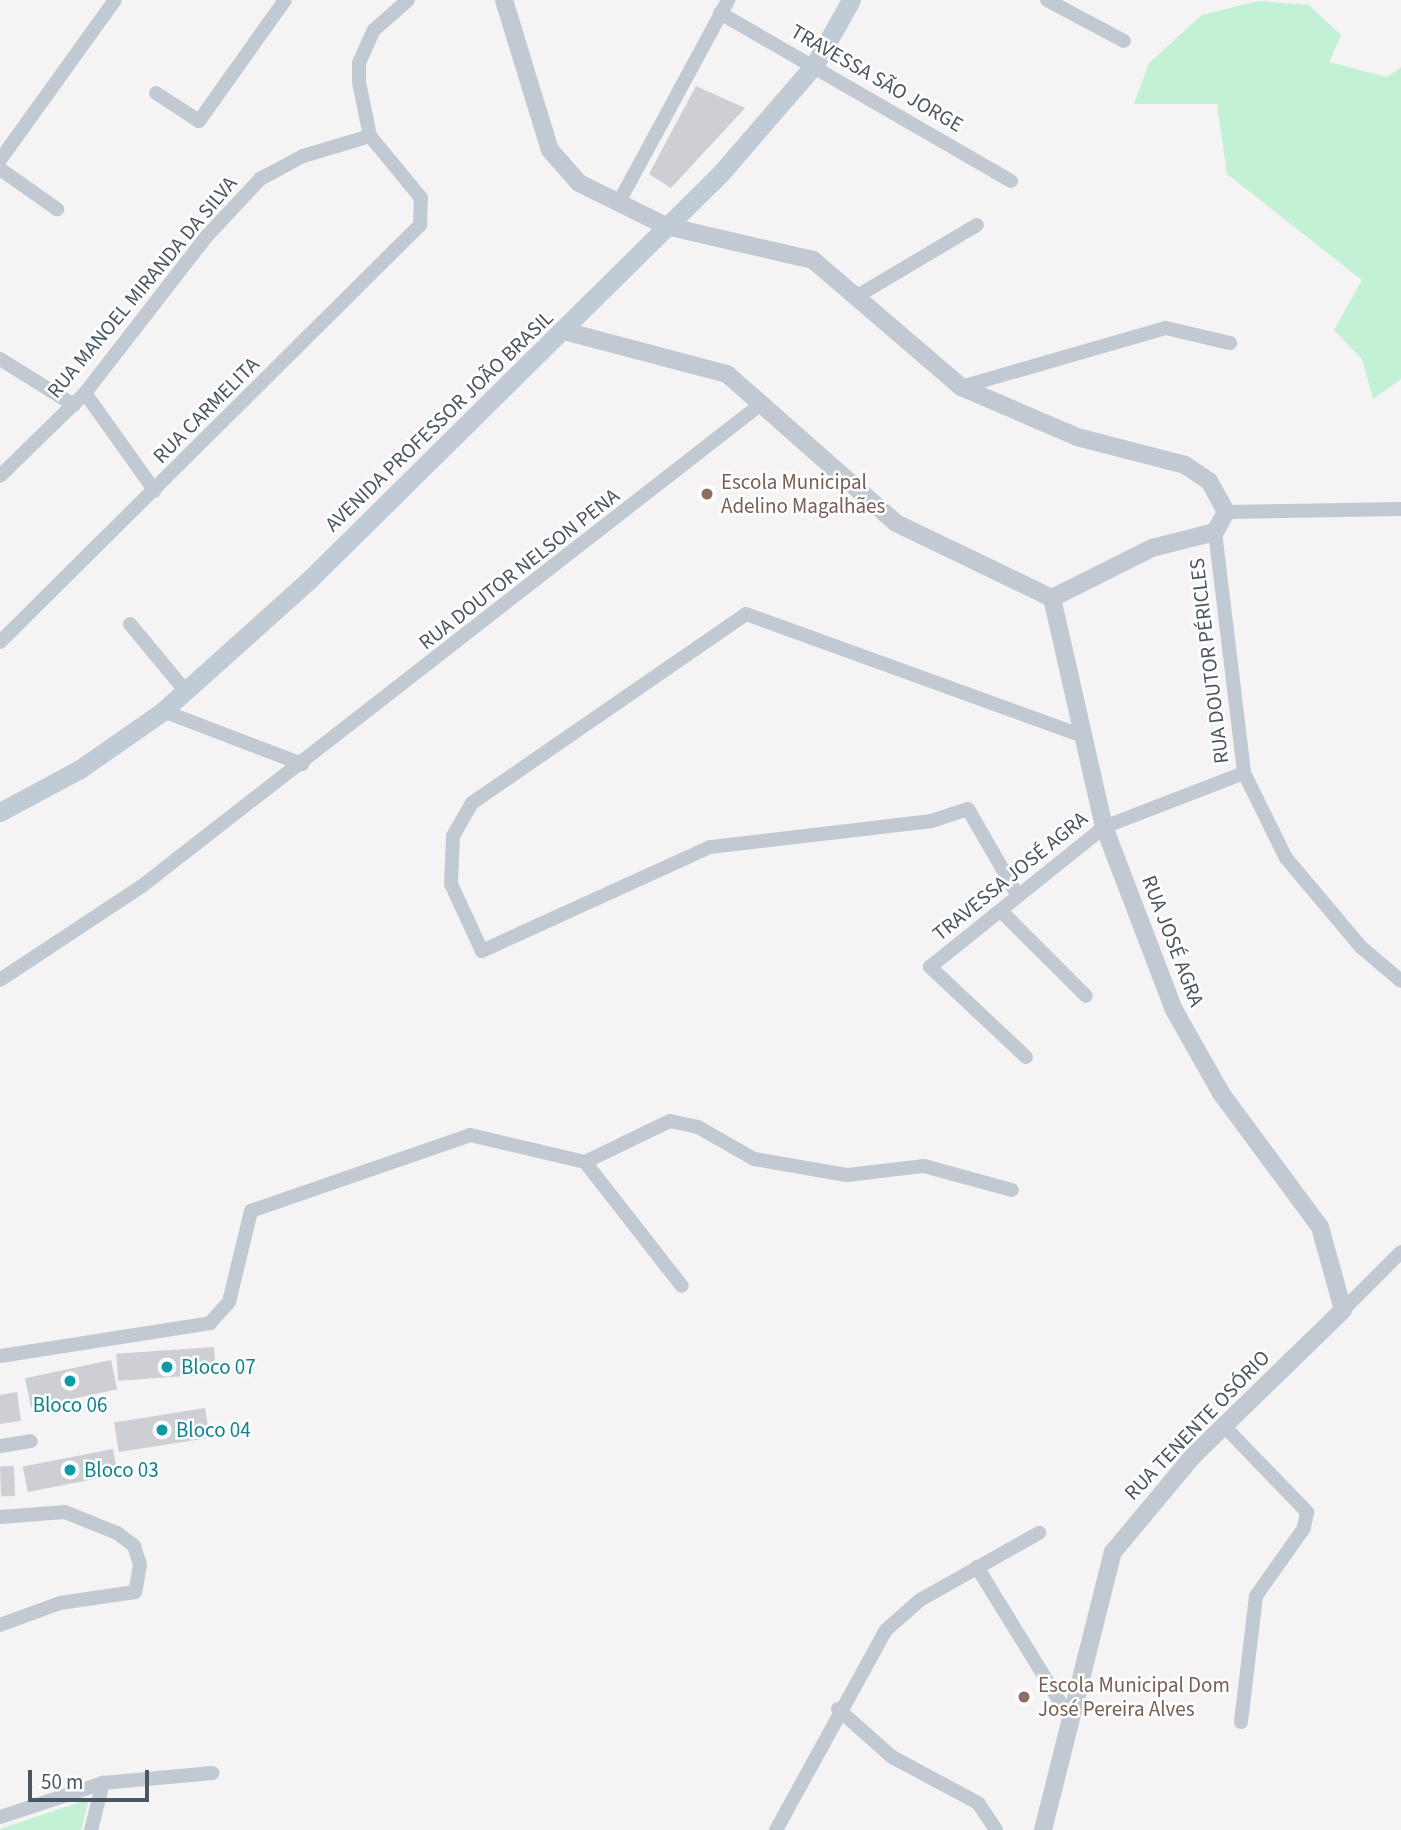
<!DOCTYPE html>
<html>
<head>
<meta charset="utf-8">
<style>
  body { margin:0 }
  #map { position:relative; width:1401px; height:1830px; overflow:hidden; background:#f5f3f3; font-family:"Source Sans 3",sans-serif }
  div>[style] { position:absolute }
  .green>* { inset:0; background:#c3f1d5 }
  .building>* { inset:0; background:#cdcfd5; transform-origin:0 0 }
  .minor>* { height:14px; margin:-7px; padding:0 7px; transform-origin:7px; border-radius:7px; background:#c1cad2 }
  .tertiary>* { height:18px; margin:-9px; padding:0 9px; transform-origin:9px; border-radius:9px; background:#c1cad2 }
  .secondary>* { height:19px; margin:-9.5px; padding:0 9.5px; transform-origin:9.5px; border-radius:9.5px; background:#c1cbd6 }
  .dots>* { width:19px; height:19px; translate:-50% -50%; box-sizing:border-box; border:4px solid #fff; border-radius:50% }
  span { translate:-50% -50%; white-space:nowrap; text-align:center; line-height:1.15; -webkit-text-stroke:5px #fff; paint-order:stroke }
  .street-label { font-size:21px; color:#4a5661 }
  .education-label { font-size:21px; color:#785e54 }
  .left { translate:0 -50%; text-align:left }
  .culture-label { font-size:21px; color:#0d838f }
  .scale { position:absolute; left:28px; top:1770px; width:121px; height:32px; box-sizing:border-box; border:4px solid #4a5661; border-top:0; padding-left:9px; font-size:21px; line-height:24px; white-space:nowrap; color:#4a5661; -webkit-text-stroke:5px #fff; paint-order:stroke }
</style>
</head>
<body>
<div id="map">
  <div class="green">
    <div style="clip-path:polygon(1258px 1px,1309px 5px,1341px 35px,1329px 62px,1387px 77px,1401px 67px,1401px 379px,1373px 399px,1362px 359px,1334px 330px,1362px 280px,1227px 174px,1217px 104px,1134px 104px,1149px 63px,1202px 15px)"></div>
    <div style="clip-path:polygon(89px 1799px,81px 1830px,0 1830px,0 1829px)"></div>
  </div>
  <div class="building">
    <div style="clip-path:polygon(696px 86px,745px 108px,671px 188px,649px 174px)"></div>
    <div style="left:214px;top:1347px;width:27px;height:98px;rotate:86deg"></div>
    <div style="left:111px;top:1360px;width:30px;height:88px;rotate:78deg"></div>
    <div style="clip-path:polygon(17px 1392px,21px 1421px,0 1424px,0 1395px)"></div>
    <div style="left:205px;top:1408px;width:30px;height:92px;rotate:81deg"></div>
    <div style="left:113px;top:1449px;width:26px;height:92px;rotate:79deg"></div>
    <div style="left:14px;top:1466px;width:30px;height:14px;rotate:88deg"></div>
  </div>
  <div class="minor">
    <div style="left:1047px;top:0;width:87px;rotate:28deg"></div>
    <div style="left:720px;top:13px;width:336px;rotate:30deg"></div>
    <div style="left:156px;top:93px;width:51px;rotate:33.1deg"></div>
    <div style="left:199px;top:121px;width:148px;rotate:-54.6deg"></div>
    <div style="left:0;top:160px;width:197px;rotate:-54.3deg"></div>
    <div style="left:0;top:169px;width:70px;rotate:35.1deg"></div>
    <div style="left:619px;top:202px;width:230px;rotate:-61.6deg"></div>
    <div style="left:859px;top:295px;width:137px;rotate:-30.7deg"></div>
    <div style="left:0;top:359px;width:87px;rotate:31.9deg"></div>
    <div style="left:961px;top:387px;width:213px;rotate:-16.1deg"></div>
    <div style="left:1166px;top:328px;width:66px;rotate:13.2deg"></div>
    <div style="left:85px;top:393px;width:120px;rotate:54.5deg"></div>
    <div style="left:0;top:476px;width:119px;rotate:-44.3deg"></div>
    <div style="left:85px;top:393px;width:197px;rotate:-52.2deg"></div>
    <div style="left:206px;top:237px;width:79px;rotate:-47deg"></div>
    <div style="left:260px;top:179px;width:49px;rotate:-28.1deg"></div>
    <div style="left:303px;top:156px;width:70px;rotate:-16.6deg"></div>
    <div style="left:1226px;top:512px;width:175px;rotate:-1deg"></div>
    <div style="left:1215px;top:532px;width:243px;rotate:83.1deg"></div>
    <div style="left:1244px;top:773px;width:95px;rotate:63.7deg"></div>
    <div style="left:1286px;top:858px;width:116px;rotate:49.9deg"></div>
    <div style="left:1361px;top:947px;width:52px;rotate:40.4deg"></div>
    <div style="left:130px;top:624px;width:89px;rotate:50.4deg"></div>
    <div style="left:0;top:642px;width:592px;rotate:-44.79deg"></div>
    <div style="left:420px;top:225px;width:27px;rotate:-88deg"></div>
    <div style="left:421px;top:198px;width:80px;rotate:-129.4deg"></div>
    <div style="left:370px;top:136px;width:55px;rotate:-101.5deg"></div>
    <div style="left:359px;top:82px;width:19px;rotate:-90deg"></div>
    <div style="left:359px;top:63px;width:36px;rotate:-66deg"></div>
    <div style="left:374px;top:30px;width:45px;rotate:-41.4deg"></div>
    <div style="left:163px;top:711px;width:149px;rotate:20.9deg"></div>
    <div style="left:1018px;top:896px;width:100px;rotate:-119.9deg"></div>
    <div style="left:968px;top:809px;width:38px;rotate:162deg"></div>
    <div style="left:932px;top:821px;width:224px;rotate:173.3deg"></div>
    <div style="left:710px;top:847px;width:251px;rotate:155.5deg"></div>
    <div style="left:482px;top:951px;width:74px;rotate:-114.8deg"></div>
    <div style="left:451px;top:884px;width:48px;rotate:-87.6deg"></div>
    <div style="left:453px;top:836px;width:38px;rotate:-60deg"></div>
    <div style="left:472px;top:803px;width:333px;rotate:-34.6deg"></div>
    <div style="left:746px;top:614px;width:355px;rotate:19.9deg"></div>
    <div style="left:1001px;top:911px;width:120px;rotate:45deg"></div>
    <div style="left:0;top:980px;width:170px;rotate:-33.5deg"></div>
    <div style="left:142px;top:886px;width:785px;rotate:-37.91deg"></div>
    <div style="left:1026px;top:1057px;width:132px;rotate:-136.8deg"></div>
    <div style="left:930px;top:967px;width:223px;rotate:-38.8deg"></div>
    <div style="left:1104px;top:827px;width:150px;rotate:-21.1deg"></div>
    <div style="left:585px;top:1162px;width:157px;rotate:52deg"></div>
    <div style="left:1343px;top:1310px;width:82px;rotate:-45deg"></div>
    <div style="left:0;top:1356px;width:213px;rotate:-8.9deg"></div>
    <div style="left:210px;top:1323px;width:28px;rotate:-48deg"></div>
    <div style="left:229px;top:1302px;width:94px;rotate:-76.4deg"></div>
    <div style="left:251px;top:1211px;width:232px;rotate:-19.1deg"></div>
    <div style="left:470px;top:1135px;width:118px;rotate:13.2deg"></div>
    <div style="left:585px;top:1162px;width:94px;rotate:-25.8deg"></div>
    <div style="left:670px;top:1121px;width:29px;rotate:12deg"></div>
    <div style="left:698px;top:1127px;width:64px;rotate:29.7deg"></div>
    <div style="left:754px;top:1159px;width:94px;rotate:9.8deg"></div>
    <div style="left:847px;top:1175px;width:78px;rotate:-6.7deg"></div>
    <div style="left:924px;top:1166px;width:91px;rotate:15.3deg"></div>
    <div style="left:1224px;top:1426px;width:120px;rotate:46deg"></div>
    <div style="left:1307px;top:1512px;width:16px;rotate:101deg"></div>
    <div style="left:1304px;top:1528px;width:83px;rotate:125.2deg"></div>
    <div style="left:1256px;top:1596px;width:127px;rotate:96.8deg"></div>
    <div style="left:0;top:1446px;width:31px;rotate:-9deg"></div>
    <div style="left:0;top:1517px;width:65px;rotate:-4.4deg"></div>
    <div style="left:65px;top:1512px;width:56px;rotate:22deg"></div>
    <div style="left:117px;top:1533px;width:21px;rotate:37deg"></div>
    <div style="left:134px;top:1546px;width:20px;rotate:72deg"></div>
    <div style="left:140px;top:1565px;width:27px;rotate:100deg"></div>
    <div style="left:135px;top:1592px;width:76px;rotate:171.7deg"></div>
    <div style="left:60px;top:1603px;width:64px;rotate:159.9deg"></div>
    <div style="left:977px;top:1567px;width:180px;rotate:58.4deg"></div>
    <div style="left:838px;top:1709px;width:72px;rotate:41.6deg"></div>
    <div style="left:892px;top:1757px;width:98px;rotate:28.1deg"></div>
    <div style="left:978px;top:1803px;width:32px;rotate:56deg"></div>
    <div style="left:0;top:1817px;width:108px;rotate:-18.3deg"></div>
    <div style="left:103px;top:1783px;width:110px;rotate:-5.2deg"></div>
    <div style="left:91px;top:1830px;width:49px;rotate:-75.7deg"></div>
    <div style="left:776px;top:1830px;width:228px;rotate:-61.2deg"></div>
    <div style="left:886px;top:1630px;width:45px;rotate:-41.4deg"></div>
    <div style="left:920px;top:1600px;width:137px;rotate:-29.4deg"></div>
  </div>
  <div class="tertiary">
    <div style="left:504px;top:0;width:157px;rotate:73deg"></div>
    <div style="left:550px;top:150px;width:44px;rotate:48.7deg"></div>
    <div style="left:579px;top:183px;width:97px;rotate:26.3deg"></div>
    <div style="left:666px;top:226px;width:151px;rotate:13deg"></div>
    <div style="left:813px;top:260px;width:195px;rotate:40.6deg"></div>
    <div style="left:961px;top:387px;width:126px;rotate:23.3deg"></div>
    <div style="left:1077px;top:437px;width:112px;rotate:14.5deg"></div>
    <div style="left:1185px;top:465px;width:29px;rotate:34deg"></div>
    <div style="left:1209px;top:481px;width:35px;rotate:61deg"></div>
    <div style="left:1226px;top:512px;width:23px;rotate:119deg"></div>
    <div style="left:1215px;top:532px;width:65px;rotate:165.7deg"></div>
    <div style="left:1152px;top:548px;width:112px;rotate:153.4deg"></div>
    <div style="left:564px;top:331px;width:169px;rotate:14.8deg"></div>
    <div style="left:727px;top:374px;width:225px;rotate:41.4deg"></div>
    <div style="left:896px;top:523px;width:173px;rotate:25.7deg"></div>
    <div style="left:1043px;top:1830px;width:287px;rotate:-75.9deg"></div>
    <div style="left:1113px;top:1552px;width:125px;rotate:-50.2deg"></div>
    <div style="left:1193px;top:1456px;width:209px;rotate:-44.2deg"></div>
    <div style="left:1343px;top:1310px;width:86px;rotate:-105.5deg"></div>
    <div style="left:1320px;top:1227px;width:167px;rotate:-126.5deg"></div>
    <div style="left:1221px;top:1093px;width:95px;rotate:-119.5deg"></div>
    <div style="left:1174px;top:1010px;width:196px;rotate:-110.9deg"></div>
    <div style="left:1104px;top:827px;width:235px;rotate:-102.8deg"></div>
  </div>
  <div class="secondary">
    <div style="left:0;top:812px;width:91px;rotate:-28.3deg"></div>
    <div style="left:80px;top:769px;width:101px;rotate:-34.9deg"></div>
    <div style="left:163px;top:711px;width:199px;rotate:-41.9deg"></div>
    <div style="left:311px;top:578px;width:576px;rotate:-44.65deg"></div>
    <div style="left:721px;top:173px;width:144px;rotate:-49.2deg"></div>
    <div style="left:815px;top:64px;width:73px;rotate:-60.6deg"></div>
  </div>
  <div class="dots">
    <div style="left:707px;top:494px;background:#8d6e63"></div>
    <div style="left:167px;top:1367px;background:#0f9aa8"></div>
    <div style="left:70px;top:1381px;background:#0f9aa8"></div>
    <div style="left:162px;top:1430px;background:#0f9aa8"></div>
    <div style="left:70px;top:1470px;background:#0f9aa8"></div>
    <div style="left:1024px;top:1697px;background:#8d6e63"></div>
  </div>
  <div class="street-label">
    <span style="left:877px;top:78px;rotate:30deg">TRAVESSA SÃO JORGE</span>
    <span style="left:142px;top:287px;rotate:-50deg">RUA MANOEL MIRANDA DA SILVA</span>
    <span style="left:206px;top:410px;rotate:-45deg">RUA CARMELITA</span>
    <span style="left:439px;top:421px;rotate:-44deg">AVENIDA PROFESSOR JOÃO BRASIL</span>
    <span style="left:519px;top:569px;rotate:-38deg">RUA DOUTOR NELSON PENA</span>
    <span style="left:1209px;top:661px;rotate:-97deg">RUA DOUTOR PÉRICLES</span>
    <span style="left:1010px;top:876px;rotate:-39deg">TRAVESSA JOSÉ AGRA</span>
    <span style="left:1173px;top:941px;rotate:69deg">RUA JOSÉ AGRA</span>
    <span style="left:1197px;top:1425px;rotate:-46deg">RUA TENENTE OSÓRIO</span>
  </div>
  <div class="education-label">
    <span class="left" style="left:721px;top:494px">Escola Municipal<br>Adelino Magalhães</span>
    <span class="left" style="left:1038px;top:1697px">Escola Municipal Dom<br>José Pereira Alves</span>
  </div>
  <div class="culture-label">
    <span class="left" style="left:181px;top:1367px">Bloco 07</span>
    <span style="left:70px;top:1405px">Bloco 06</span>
    <span class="left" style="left:176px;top:1430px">Bloco 04</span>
    <span class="left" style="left:84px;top:1470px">Bloco 03</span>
  </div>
  <div class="scale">50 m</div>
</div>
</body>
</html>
